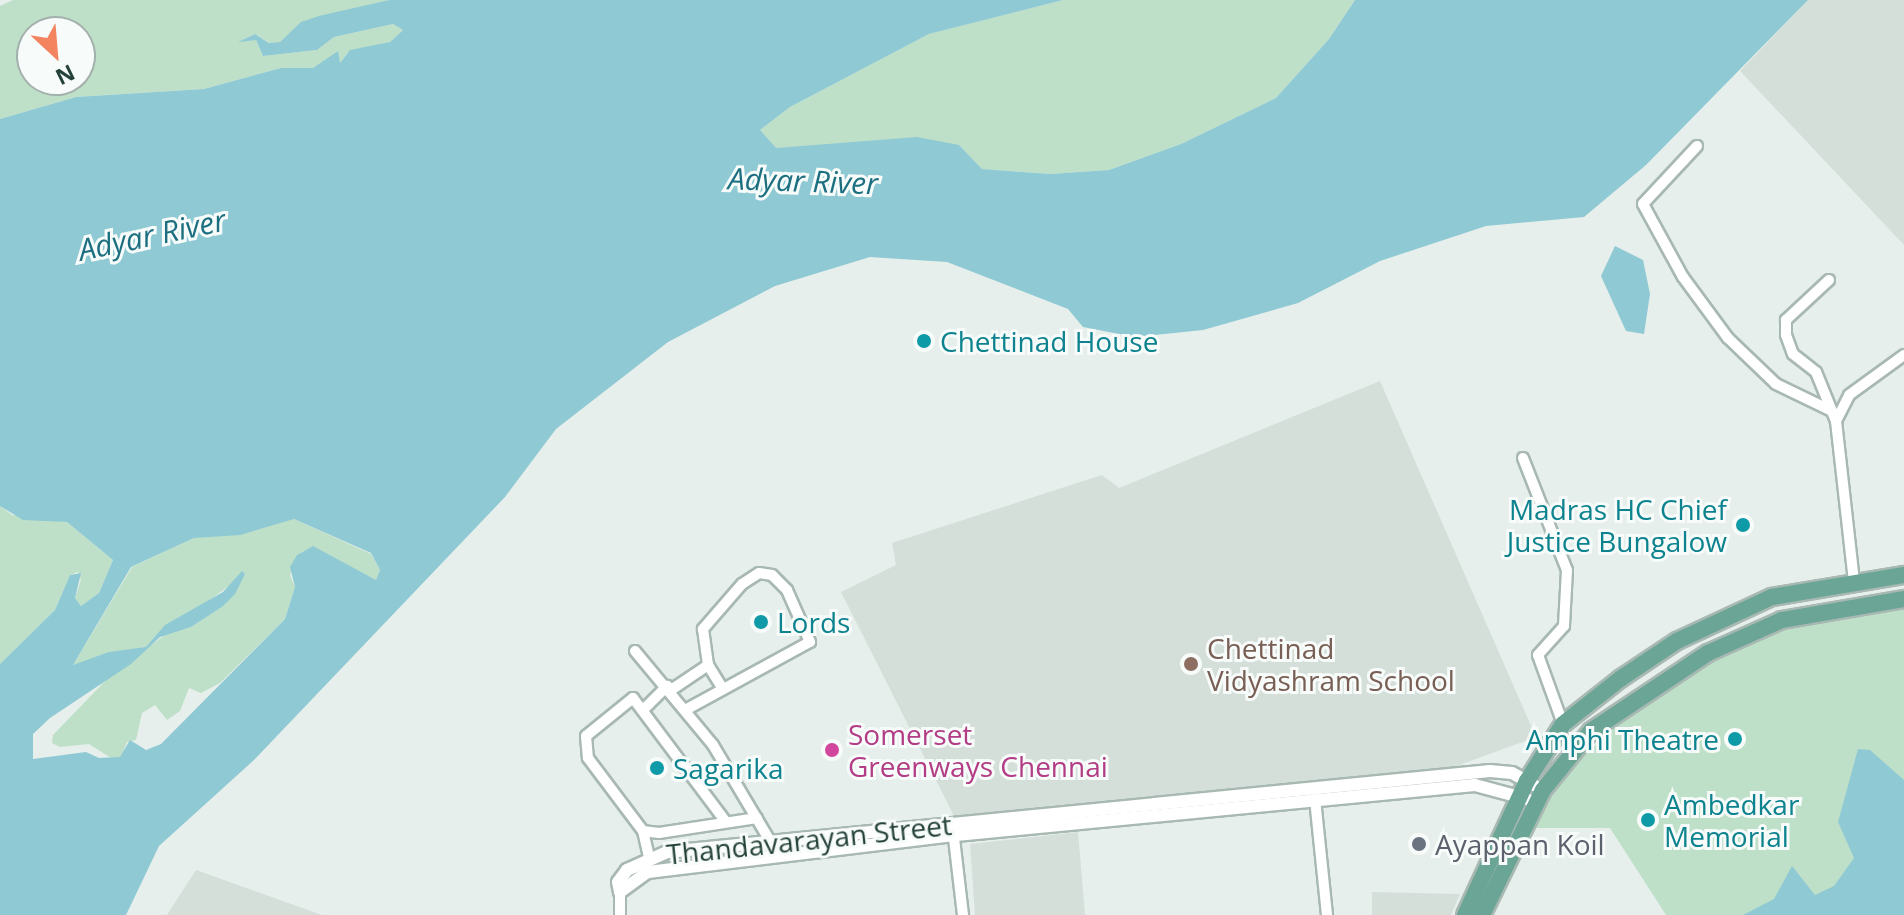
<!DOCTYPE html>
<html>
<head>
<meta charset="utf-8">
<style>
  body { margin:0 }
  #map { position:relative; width:1904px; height:915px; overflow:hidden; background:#e6efeb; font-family:"Open Sans",sans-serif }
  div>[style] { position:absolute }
  .built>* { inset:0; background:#d4dfda }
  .green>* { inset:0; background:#bfe0c8 }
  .water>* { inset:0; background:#8ec9d4 }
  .roads { filter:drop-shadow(2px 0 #a8b8b2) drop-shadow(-2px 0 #a8b8b2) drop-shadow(0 2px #a8b8b2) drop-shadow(0 -2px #a8b8b2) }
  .minor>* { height:10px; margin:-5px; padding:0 5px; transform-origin:5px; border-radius:5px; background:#fff }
  .tertiary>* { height:12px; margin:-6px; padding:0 6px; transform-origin:6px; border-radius:6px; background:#fff }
  .primary>* { height:16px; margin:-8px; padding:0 8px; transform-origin:8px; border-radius:8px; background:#6aa596 }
  .dots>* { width:22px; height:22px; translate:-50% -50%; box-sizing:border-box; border:4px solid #f7fbf9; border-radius:50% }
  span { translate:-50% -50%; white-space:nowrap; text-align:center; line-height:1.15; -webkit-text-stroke:6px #f7fbf9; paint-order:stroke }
  .culture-label { font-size:28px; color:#0d838f }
  .left { translate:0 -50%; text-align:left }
  .right { translate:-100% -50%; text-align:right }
  .education-label { font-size:28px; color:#785e54 }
  .hotel-label { font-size:28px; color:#b23c85 }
  .street-label { font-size:28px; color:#24423a }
  .worship-label { font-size:28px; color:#5b616d }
  .water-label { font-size:30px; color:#1c6f80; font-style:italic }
  .north { position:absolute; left:16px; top:16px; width:80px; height:80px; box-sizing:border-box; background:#f7fbf9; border:2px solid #a3b1ad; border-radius:50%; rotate:154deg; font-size:22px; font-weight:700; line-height:32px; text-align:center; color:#24423a }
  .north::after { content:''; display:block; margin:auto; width:28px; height:36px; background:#f4845f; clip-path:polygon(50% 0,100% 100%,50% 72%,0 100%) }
</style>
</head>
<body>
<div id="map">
  <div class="built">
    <div style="clip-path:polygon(1808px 0,1904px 0,1904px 245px,1740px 71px)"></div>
    <div style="clip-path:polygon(1380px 381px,1536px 737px,1451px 768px,954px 816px,841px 592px,896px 565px,892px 543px,1102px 475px,1119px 488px)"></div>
    <div style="clip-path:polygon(1078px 832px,1085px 915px,975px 915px,970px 844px)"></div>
    <div style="clip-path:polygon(196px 870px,322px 915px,167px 915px)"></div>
    <div style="clip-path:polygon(1372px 892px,1460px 894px,1451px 915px,1372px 915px)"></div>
  </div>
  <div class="green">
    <div style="clip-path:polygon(evenodd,13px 0,389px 0,302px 22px,280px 42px,270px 43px,255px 34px,244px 39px,256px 40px,263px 56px,317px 50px,334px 37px,393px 24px,403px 30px,390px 42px,348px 52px,340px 63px,326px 60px,313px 68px,281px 68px,204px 89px,76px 97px,0 119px,0 6px,13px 0,32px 32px,80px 32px,80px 80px,32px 80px,32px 32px)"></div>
    <div style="clip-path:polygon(1063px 0,1355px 0,1329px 39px,1276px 98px,1181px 144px,1109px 170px,1050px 174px,982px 169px,959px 145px,775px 148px,760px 130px,790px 107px,929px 34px)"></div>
    <div style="clip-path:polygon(0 506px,12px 515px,67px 522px,113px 560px,99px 593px,81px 606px,75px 598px,81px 580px,78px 572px,70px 575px,55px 610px,0 664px)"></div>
    <div style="clip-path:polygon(294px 519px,371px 554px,380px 570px,376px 580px,312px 547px,300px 553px,290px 575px,295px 587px,285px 619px,220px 683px,201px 693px,189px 688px,180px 711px,167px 720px,155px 705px,142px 713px,136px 740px,127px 742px,121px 757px,111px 758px,89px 744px,60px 747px,52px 743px,53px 735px,109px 677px,166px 634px,191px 627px,222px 607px,245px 574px,146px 647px,73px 665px,132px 567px,194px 538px)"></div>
    <div style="clip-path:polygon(1904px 607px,1904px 915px,1666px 915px,1610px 828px,1531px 828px,1561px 777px,1651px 694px,1716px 656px,1790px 628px)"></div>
  </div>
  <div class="water">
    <div style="clip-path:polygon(evenodd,389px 0,1063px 0,929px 34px,790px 107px,760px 130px,776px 148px,917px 137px,959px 145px,982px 169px,1050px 174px,1109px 170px,1181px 144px,1276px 98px,1329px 39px,1355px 0,1808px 0,1646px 165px,1584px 217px,1486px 226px,1380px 261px,1298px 303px,1203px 330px,1135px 337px,1083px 327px,1068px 309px,947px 262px,870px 257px,775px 286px,668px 342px,556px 429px,505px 497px,254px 760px,159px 846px,126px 915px,0 915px,0 664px,55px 610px,70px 575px,81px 573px,75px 598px,81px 606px,99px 593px,113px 560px,67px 522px,23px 520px,0 506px,0 119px,76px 97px,204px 89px,281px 68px,313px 68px,338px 51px,340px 63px,350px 50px,390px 42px,403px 30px,393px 24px,334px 37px,317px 50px,263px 56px,256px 40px,238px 42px,255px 34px,269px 43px,280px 42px,301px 22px,319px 16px,389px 0,294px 519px,371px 553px,380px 570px,376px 580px,313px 546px,297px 555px,290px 567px,295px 587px,285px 619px,161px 744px,146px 750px,130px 740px,120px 757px,99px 758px,86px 752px,33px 759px,33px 734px,50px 718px,131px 664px,160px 637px,191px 627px,222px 607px,235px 594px,245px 574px,242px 571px,223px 592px,165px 625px,146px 647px,109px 652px,73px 665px,131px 567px,194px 538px,240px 535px,294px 519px)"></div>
    <div style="clip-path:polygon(1615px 246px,1643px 260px,1650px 294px,1644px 334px,1626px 331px,1601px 276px)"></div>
    <div style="clip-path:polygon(1858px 749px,1870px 750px,1904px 780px,1904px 915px,1743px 915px,1774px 899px,1792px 866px,1815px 895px,1834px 886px,1854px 858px,1838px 822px)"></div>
  </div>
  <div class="roads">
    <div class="minor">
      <div style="left:1697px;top:146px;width:79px;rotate:133deg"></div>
      <div style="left:1643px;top:204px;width:83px;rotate:61.3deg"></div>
      <div style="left:1683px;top:277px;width:76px;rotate:53.6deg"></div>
      <div style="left:1728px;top:338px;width:66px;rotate:43.8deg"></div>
      <div style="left:1776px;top:384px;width:62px;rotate:25.7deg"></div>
      <div style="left:1829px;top:280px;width:59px;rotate:137.1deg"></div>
      <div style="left:1786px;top:320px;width:15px;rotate:90deg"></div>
      <div style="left:1786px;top:335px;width:20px;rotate:70deg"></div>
      <div style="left:1793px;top:354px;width:29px;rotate:38deg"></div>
      <div style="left:1816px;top:372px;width:53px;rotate:67.8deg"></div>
      <div style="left:1836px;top:421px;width:162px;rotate:83.6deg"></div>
      <div style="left:1836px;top:421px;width:29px;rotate:-63deg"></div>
      <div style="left:1849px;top:395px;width:68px;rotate:-36deg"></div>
      <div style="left:1523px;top:458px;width:120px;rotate:68.6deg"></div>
      <div style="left:1567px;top:570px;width:56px;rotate:93.1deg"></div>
      <div style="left:1564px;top:626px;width:39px;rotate:132deg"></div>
      <div style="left:1538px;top:655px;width:73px;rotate:70.1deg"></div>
      <div style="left:635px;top:651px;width:122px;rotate:50.3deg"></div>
      <div style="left:713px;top:745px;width:112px;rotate:59.3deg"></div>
      <div style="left:770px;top:841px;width:13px;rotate:77deg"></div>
      <div style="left:671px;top:690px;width:45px;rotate:-34deg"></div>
      <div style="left:644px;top:709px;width:33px;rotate:-45deg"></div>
      <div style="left:687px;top:709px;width:140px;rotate:-28.6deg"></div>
      <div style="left:810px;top:642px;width:57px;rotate:-113.9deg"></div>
      <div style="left:787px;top:590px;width:21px;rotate:-135deg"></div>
      <div style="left:772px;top:575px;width:13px;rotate:-171deg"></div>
      <div style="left:759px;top:573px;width:20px;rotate:147deg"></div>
      <div style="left:742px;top:584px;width:60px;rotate:130.9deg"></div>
      <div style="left:703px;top:629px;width:36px;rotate:82deg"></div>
      <div style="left:708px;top:665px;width:26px;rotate:58deg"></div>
      <div style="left:1315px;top:799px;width:117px;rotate:84.1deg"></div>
      <div style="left:726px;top:822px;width:155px;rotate:-126.9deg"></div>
      <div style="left:633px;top:698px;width:60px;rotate:141deg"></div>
      <div style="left:586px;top:736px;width:22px;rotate:85deg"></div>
      <div style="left:588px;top:758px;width:91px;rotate:53deg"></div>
      <div style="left:643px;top:831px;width:16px;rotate:7deg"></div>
      <div style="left:659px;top:833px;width:99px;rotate:-8.7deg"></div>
      <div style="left:953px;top:830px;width:86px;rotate:83.3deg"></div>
      <div style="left:643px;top:831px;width:26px;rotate:77deg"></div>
      <div style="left:620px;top:892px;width:23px;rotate:90deg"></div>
    </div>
    <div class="tertiary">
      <div style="left:620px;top:892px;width:10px;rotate:-101deg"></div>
      <div style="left:618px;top:882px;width:15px;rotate:-53deg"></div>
      <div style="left:627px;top:870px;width:44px;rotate:-24.2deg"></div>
      <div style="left:667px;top:852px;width:827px;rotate:-5.62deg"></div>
      <div style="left:1490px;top:771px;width:22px;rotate:5deg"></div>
      <div style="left:1512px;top:773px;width:25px;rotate:29deg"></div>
      <div style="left:620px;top:892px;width:34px;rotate:-36deg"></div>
      <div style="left:648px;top:872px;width:310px;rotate:-6.9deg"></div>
      <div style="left:956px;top:835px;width:521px;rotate:-5.5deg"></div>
      <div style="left:1475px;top:785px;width:54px;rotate:15.1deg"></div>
    </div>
    <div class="primary">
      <div style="left:1465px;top:915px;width:148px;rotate:-65.2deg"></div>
      <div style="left:1527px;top:781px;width:67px;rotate:-57.7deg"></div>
      <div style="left:1563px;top:724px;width:73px;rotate:-38.3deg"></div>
      <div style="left:1620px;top:679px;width:69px;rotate:-33.7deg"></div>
      <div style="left:1677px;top:641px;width:105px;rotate:-24.9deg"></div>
      <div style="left:1772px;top:597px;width:134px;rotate:-9.5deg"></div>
      <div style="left:1482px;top:915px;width:139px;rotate:-64deg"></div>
      <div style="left:1543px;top:790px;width:76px;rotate:-50.9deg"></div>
      <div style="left:1591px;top:731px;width:141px;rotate:-33.7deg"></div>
      <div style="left:1708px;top:653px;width:81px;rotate:-24deg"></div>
      <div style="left:1782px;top:620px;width:124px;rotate:-9.8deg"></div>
    </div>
  </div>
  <div class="dots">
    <div style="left:924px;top:341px;background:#0f9aa8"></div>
    <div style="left:1743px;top:525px;background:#0f9aa8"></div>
    <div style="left:761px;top:622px;background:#0f9aa8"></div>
    <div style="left:1191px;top:664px;background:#8d6e63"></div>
    <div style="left:1735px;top:739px;background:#0f9aa8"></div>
    <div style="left:832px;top:750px;background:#d1479c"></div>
    <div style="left:657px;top:768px;background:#0f9aa8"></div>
    <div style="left:1648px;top:820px;background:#0f9aa8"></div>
    <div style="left:1419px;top:844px;background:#6b7280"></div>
  </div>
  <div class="culture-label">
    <span class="left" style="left:940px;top:341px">Chettinad House</span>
    <span class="right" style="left:1727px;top:525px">Madras HC Chief<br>Justice Bungalow</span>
    <span class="left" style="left:777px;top:622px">Lords</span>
    <span class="right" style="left:1719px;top:739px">Amphi Theatre</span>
    <span class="left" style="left:673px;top:768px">Sagarika</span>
    <span class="left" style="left:1664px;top:820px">Ambedkar<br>Memorial</span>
  </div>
  <div class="education-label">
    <span class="left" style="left:1207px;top:664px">Chettinad<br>Vidyashram School</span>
  </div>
  <div class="hotel-label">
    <span class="left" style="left:848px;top:750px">Somerset<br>Greenways Chennai</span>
  </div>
  <div class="street-label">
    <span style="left:809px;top:839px;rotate:-6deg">Thandavarayan Street</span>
  </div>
  <div class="worship-label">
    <span class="left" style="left:1435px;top:844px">Ayappan Koil</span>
  </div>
  <div class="water-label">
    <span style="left:803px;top:181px;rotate:2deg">Adyar River</span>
    <span style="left:152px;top:235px;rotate:-12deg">Adyar River</span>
  </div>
  <div class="north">N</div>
</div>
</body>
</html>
